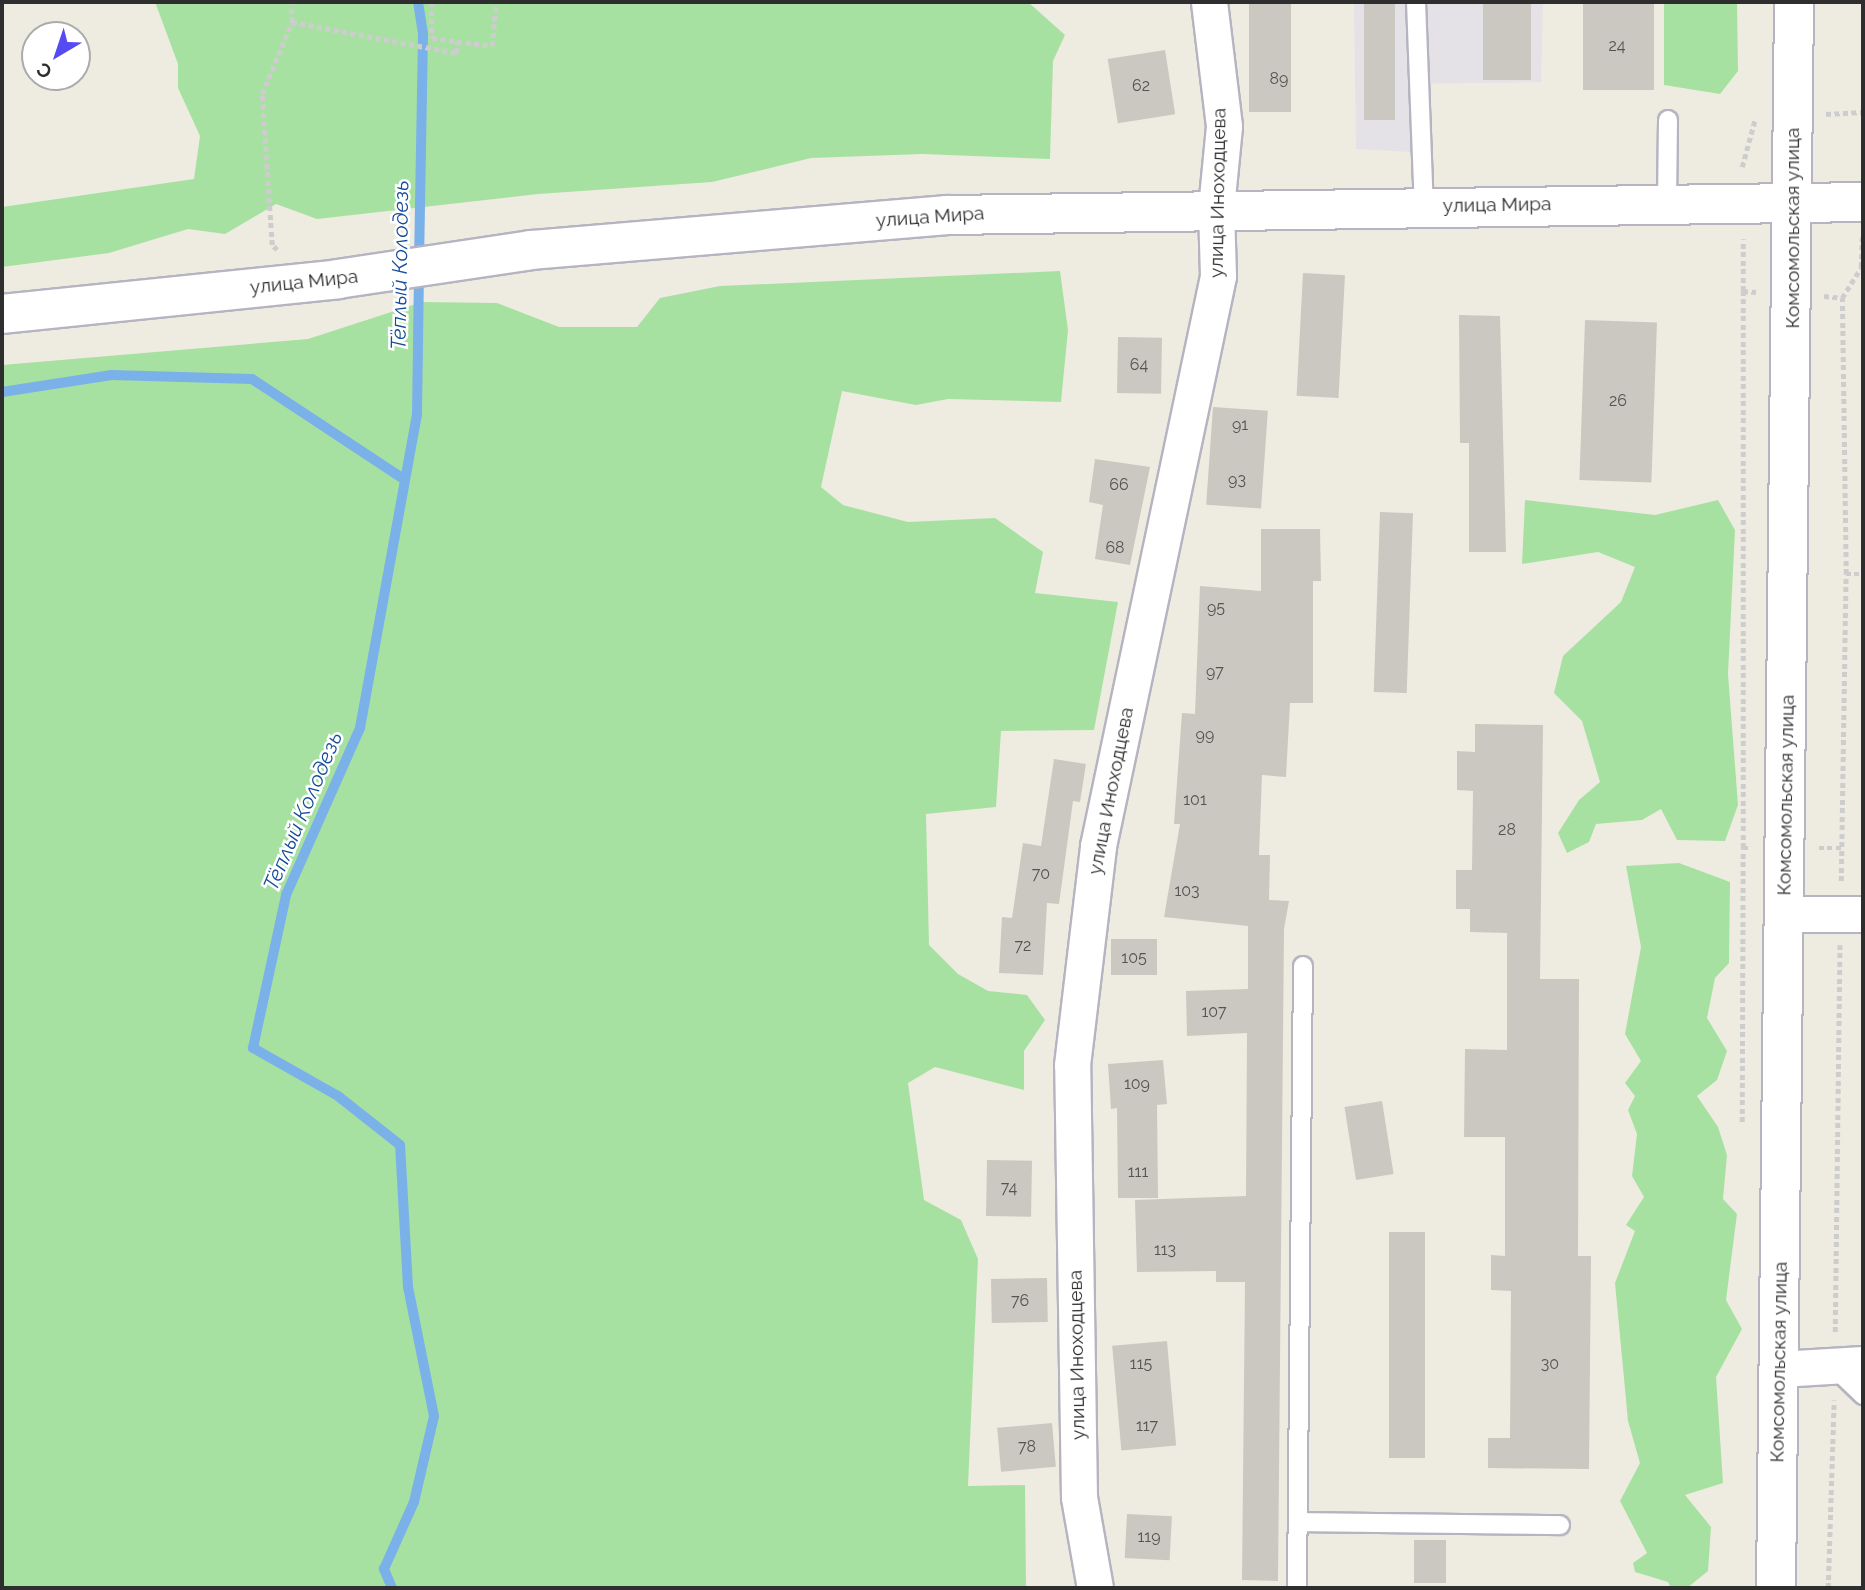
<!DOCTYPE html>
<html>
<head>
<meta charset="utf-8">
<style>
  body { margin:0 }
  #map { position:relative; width:1865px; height:1590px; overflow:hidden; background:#eeece1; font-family:Raleway,sans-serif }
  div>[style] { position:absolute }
  .industrial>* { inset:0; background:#e4e1e7 }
  .green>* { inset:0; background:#a7e1a1 }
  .stream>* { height:10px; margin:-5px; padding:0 5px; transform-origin:5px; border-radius:5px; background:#7bb1e9 }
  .building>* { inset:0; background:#cac8c0; transform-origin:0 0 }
  .path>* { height:4.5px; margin-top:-2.25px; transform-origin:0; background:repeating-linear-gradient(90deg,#cdcdcd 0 5px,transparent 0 8.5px) }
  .roads { filter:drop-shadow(2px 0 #b5b4c0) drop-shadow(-2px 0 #b5b4c0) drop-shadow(0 2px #b5b4c0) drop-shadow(0 -2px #b5b4c0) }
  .service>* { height:18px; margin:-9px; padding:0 9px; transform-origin:9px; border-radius:9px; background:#fff }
  .minor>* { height:35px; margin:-17.5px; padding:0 17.5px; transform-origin:17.5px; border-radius:17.5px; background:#fff }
  .tertiary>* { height:38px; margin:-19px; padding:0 19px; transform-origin:19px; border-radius:19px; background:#fff }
  .secondary>* { height:38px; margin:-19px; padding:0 19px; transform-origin:19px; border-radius:19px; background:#fff }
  span { translate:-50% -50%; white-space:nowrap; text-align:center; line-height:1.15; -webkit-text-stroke:5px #fff; paint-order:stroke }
  .number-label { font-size:16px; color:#555452 }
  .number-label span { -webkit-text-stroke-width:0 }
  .street-label { font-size:19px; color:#2e2e2e }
  .water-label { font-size:21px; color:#154c9b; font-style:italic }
  .frame { position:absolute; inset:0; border:4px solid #2e2e2e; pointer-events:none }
  .north { position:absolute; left:21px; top:21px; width:70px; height:70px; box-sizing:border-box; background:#fff; border:2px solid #ababab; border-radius:50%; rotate:219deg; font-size:19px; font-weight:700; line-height:28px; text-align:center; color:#2e2e2e }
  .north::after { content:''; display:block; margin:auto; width:24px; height:32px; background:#554bf1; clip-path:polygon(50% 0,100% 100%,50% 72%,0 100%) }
</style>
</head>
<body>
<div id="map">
  <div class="industrial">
    <div style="clip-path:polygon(1354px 2px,1543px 2px,1541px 82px,1409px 84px,1411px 152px,1356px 149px)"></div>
  </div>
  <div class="green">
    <div style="clip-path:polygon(155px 2px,1028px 2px,1065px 35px,1053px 61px,1050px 159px,922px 154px,811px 158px,712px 182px,538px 194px,317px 219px,276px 204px,225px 234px,188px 229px,109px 253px,2px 267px,2px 207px,194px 179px,200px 136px,178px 88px,178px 64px)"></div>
    <div style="clip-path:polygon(1664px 2px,1737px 2px,1738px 71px,1720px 94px,1664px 85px)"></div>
    <div style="clip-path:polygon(1060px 271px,1068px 330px,1061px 402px,948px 399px,916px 405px,842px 391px,821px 487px,843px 505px,908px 522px,995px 518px,1043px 552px,1035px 593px,1118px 602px,1094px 730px,1001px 731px,996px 807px,926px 814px,929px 945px,958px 974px,988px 991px,1027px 995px,1045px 1020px,1024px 1051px,1024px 1090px,935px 1067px,908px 1083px,924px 1200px,961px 1220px,978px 1259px,968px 1486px,1025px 1485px,1026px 1588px,2px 1588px,2px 365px,308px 339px,422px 302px,497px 303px,559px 327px,637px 327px,660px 298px,720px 286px)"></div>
    <div style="clip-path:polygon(1525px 500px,1655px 515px,1718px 500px,1735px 530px,1728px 674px,1738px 805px,1725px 841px,1677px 840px,1661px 809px,1642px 820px,1596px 824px,1589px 842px,1567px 853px,1558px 833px,1579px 800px,1600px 782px,1582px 721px,1554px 693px,1563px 656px,1621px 602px,1635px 567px,1598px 552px,1522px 564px)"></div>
    <div style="clip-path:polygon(1679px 863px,1730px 882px,1729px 963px,1715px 978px,1707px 1018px,1727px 1051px,1717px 1080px,1697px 1096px,1718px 1127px,1727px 1155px,1723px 1199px,1737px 1214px,1726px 1300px,1742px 1329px,1716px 1377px,1723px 1483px,1685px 1495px,1711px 1527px,1708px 1571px,1687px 1588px,1671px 1588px,1668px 1582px,1635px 1572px,1633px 1563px,1647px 1553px,1620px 1501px,1640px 1463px,1628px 1421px,1615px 1283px,1635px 1231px,1626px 1225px,1644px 1197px,1632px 1176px,1637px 1134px,1628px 1110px,1635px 1096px,1625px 1083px,1641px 1061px,1625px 1034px,1641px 947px,1626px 866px)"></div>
  </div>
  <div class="stream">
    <div style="left:418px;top:2px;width:32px;rotate:81deg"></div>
    <div style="left:423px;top:34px;width:225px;rotate:91deg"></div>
    <div style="left:2px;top:392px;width:111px;rotate:-8.8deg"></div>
    <div style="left:112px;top:375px;width:140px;rotate:1.6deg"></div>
    <div style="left:252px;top:379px;width:183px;rotate:33.4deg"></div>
    <div style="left:392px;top:1588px;width:21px;rotate:-113deg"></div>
    <div style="left:384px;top:1569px;width:73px;rotate:-65.9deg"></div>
    <div style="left:414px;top:1502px;width:88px;rotate:-76.9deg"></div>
    <div style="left:434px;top:1416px;width:132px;rotate:-101.4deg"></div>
    <div style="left:408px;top:1287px;width:142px;rotate:-93.2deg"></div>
    <div style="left:400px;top:1145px;width:79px;rotate:-141.7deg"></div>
    <div style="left:338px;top:1096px;width:98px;rotate:-150.5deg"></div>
    <div style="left:253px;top:1048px;width:157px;rotate:-77.8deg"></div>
    <div style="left:286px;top:895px;width:183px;rotate:-66.1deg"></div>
    <div style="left:360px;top:728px;width:318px;rotate:-79.7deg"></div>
    <div style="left:417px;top:415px;width:141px;rotate:-89.2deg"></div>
  </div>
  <div class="building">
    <div style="left:1249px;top:2px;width:42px;height:110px"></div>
    <div style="left:1364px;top:2px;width:31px;height:118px"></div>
    <div style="left:1483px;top:2px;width:48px;height:78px"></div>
    <div style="left:1583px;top:2px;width:71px;height:88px"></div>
    <div style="left:1165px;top:50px;width:65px;height:58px;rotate:81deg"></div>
    <div style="left:1303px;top:273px;width:42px;height:123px;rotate:3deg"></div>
    <div style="clip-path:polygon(1459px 315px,1500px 316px,1506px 552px,1469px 552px,1469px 443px,1460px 443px)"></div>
    <div style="left:1585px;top:320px;width:72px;height:160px;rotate:2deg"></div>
    <div style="left:1118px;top:337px;width:44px;height:56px;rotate:1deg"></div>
    <div style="left:1213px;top:407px;width:55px;height:98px;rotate:4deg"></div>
    <div style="clip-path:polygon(1095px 459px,1150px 467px,1130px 565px,1095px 559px,1103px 505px,1089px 502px)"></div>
    <div style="left:1380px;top:512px;width:33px;height:180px;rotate:2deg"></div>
    <div style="clip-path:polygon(1261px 529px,1320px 529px,1321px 581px,1313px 581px,1313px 703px,1290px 703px,1286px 777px,1262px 775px,1259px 855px,1270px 855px,1269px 900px,1289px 901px,1284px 929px,1278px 1581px,1242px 1580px,1245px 1282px,1216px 1282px,1216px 1271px,1137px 1272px,1135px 1200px,1246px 1196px,1247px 1033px,1187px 1036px,1186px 991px,1248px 989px,1248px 926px,1164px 917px,1180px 824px,1174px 824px,1182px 713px,1195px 714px,1200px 586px,1261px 591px)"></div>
    <div style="clip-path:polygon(1475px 724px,1543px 725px,1540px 979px,1579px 979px,1578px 1256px,1591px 1256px,1589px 1469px,1488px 1468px,1488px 1438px,1510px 1438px,1511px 1291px,1491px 1290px,1491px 1255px,1505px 1256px,1505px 1137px,1464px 1137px,1465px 1049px,1507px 1050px,1507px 933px,1470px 932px,1470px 909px,1456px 909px,1456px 870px,1472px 870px,1473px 791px,1457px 790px,1457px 751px,1475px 752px)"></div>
    <div style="clip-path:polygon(1054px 759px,1086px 764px,1080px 802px,1073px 801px,1059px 904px,1047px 903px,1043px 975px,999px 973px,1002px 917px,1012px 918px,1023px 843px,1041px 846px)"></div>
    <div style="left:1157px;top:939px;width:36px;height:46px;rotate:90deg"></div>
    <div style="clip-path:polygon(1163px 1060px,1167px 1104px,1157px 1105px,1158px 1198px,1118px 1198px,1117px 1108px,1111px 1109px,1108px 1064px)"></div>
    <div style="left:1382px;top:1101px;width:74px;height:38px;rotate:81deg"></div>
    <div style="left:987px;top:1160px;width:45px;height:56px;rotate:1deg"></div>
    <div style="left:1389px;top:1232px;width:36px;height:226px"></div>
    <div style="left:1047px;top:1278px;width:44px;height:56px;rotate:89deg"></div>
    <div style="left:1167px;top:1341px;width:105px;height:55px;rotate:85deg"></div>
    <div style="left:1052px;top:1423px;width:44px;height:55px;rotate:85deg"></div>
    <div style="left:1127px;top:1514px;width:45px;height:44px;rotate:3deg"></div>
    <div style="left:1414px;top:1540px;width:32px;height:43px"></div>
  </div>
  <div class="path">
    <div style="left:432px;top:2px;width:36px;rotate:90deg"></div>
    <div style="left:432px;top:38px;width:61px;rotate:7.6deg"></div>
    <div style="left:492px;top:46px;width:44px;rotate:-84.8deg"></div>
    <div style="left:292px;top:22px;width:167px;rotate:10.7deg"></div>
    <div style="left:456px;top:53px;width:12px;rotate:-85deg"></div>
    <div style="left:1826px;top:114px;width:37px;rotate:-3deg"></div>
    <div style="left:1742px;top:167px;width:50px;rotate:-74.8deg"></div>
    <div style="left:277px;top:250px;width:7px;rotate:-135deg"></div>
    <div style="left:272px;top:245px;width:151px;rotate:-93.8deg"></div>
    <div style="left:262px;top:94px;width:78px;rotate:-67.4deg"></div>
    <div style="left:292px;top:22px;width:20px;rotate:-93deg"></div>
    <div style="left:1743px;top:291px;width:52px;rotate:-90deg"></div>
    <div style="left:1824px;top:296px;width:18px;rotate:6deg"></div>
    <div style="left:1846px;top:574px;width:276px;rotate:-90.8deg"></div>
    <div style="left:1842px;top:298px;width:36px;rotate:-58deg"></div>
    <div style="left:1861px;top:267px;width:30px;rotate:-88deg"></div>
    <div style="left:1743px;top:848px;width:557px;rotate:-90deg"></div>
    <div style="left:1743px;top:291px;width:13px;rotate:4deg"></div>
    <div style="left:1819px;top:848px;width:23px"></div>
    <div style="left:1841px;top:881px;width:307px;rotate:-89.1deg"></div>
    <div style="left:1846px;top:574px;width:17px"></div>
    <div style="left:1742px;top:1122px;width:274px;rotate:-89.8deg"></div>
    <div style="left:1743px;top:848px;width:8px"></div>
    <div style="left:1835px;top:1332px;width:387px;rotate:-89.3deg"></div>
    <div style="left:1828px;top:1588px;width:188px;rotate:-88.2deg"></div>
  </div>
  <div class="roads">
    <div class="service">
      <div style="left:1416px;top:2px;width:204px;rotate:87.8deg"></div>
      <div style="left:1667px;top:203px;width:83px;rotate:-89.3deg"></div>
      <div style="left:1835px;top:1368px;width:39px;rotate:44deg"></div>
      <div style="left:1301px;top:1522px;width:259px;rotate:0.7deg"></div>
      <div style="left:1297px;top:1588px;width:622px;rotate:-89.45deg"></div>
    </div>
    <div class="minor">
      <div style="left:1784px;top:914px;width:79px"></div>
      <div style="left:1779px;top:1369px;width:84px;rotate:-3.4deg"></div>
      <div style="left:1095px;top:1588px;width:92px;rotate:-100deg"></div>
      <div style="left:1079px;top:1497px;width:432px;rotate:-90.9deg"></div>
      <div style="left:1072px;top:1065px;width:221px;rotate:-83.2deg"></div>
      <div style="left:1098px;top:846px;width:582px;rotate:-78.11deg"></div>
      <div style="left:1218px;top:276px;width:68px;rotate:-91.7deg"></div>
      <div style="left:1216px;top:208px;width:82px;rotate:-84.4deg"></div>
      <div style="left:1224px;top:126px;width:125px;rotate:-96.9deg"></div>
    </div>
    <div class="tertiary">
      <div style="left:2px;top:314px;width:338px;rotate:-5.9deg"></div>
      <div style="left:338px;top:279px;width:195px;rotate:-8.5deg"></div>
      <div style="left:531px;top:250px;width:417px;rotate:-4.8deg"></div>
      <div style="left:947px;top:215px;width:916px;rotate:-0.81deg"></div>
    </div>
    <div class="secondary">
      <div style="left:1776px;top:1588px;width:1586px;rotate:-89.35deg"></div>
    </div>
  </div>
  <div class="number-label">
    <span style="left:1617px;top:46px">24</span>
    <span style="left:1279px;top:79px">89</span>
    <span style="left:1141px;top:86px">62</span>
    <span style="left:1139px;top:365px">64</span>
    <span style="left:1618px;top:401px">26</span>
    <span style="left:1240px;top:425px">91</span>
    <span style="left:1237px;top:480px">93</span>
    <span style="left:1119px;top:485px">66</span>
    <span style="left:1115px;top:548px">68</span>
    <span style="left:1216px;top:608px">95</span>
    <span style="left:1215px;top:672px">97</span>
    <span style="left:1205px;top:735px">99</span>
    <span style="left:1195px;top:800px">101</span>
    <span style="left:1507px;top:830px">28</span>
    <span style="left:1041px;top:874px">70</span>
    <span style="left:1187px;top:891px">103</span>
    <span style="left:1023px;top:946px">72</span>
    <span style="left:1134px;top:958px">105</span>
    <span style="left:1214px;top:1012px">107</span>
    <span style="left:1137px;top:1084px">109</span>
    <span style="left:1138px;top:1172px">111</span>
    <span style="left:1009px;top:1188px">74</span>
    <span style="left:1165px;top:1250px">113</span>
    <span style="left:1020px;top:1301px">76</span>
    <span style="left:1141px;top:1364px">115</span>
    <span style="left:1550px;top:1364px">30</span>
    <span style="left:1147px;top:1426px">117</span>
    <span style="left:1027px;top:1447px">78</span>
    <span style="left:1149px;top:1537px">119</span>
  </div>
  <div class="street-label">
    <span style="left:1218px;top:193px;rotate:-89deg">улица Иноходцева</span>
    <span style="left:1497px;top:205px;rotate:-1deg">улица Мира</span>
    <span style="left:930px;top:217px;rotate:-4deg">улица Мира</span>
    <span style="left:1793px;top:228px;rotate:-90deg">Комсомольская улица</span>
    <span style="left:304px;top:282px;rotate:-6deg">улица Мира</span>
    <span style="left:1111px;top:791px;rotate:-79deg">улица Иноходцева</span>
    <span style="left:1786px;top:795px;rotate:-89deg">Комсомольская улица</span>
    <span style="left:1077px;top:1355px;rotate:-91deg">улица Иноходцева</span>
    <span style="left:1779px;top:1362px;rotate:-89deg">Комсомольская улица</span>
  </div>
  <div class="water-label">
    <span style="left:400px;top:265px;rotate:-89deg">Тёплый Колодезь</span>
    <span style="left:303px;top:811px;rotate:-67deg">Тёплый Колодезь</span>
  </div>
  <div class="frame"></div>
  <div class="north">С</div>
</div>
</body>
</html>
